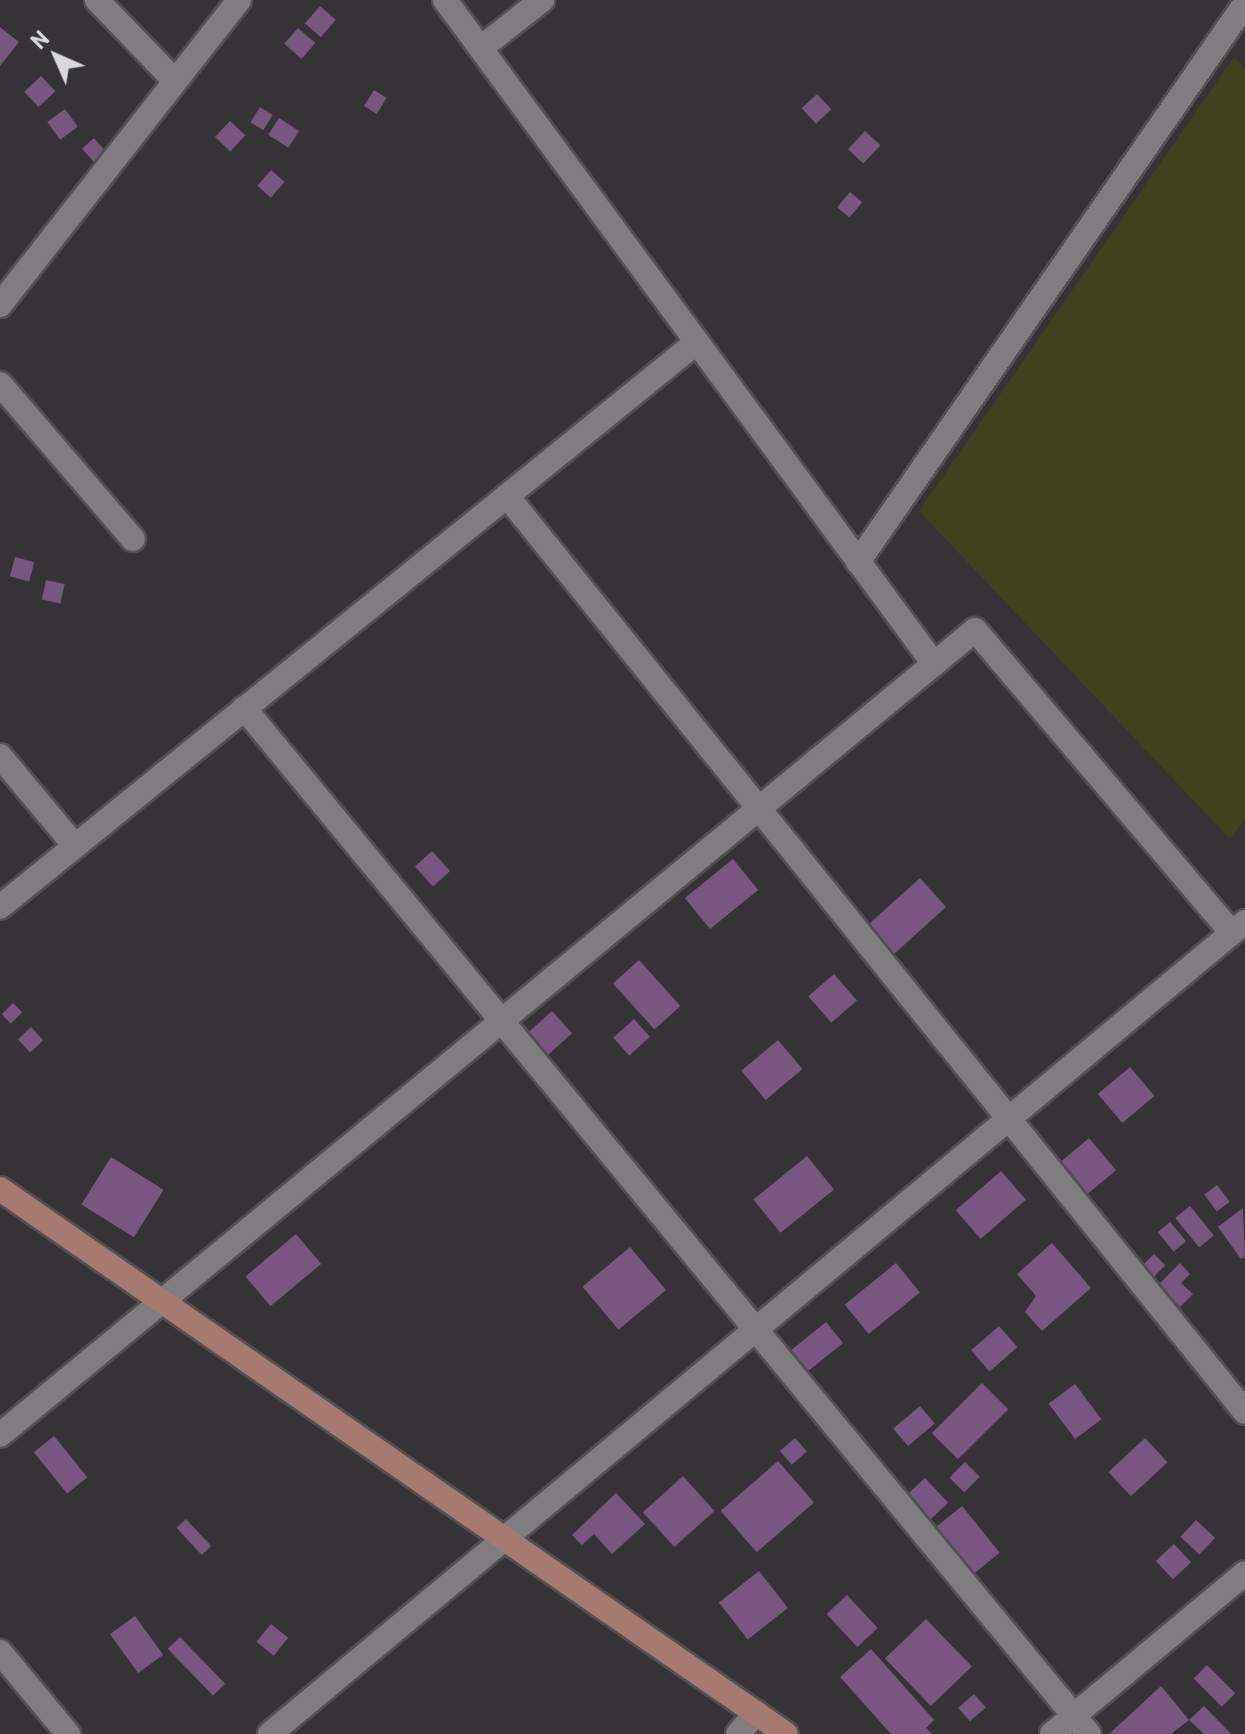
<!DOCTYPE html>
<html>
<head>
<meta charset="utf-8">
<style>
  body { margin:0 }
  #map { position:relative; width:1245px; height:1734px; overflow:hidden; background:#353336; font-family:Barlow,sans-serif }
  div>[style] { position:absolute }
  .green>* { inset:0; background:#40421e }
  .building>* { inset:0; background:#78567f; transform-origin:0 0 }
  .roads { filter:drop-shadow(2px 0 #525052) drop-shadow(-2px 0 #525052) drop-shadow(0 2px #525052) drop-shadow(0 -2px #525052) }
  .minor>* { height:24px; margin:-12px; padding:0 12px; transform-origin:12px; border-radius:12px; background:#807d81 }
  .primary>* { height:24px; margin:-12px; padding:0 12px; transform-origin:12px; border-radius:12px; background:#a67a6e }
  span { translate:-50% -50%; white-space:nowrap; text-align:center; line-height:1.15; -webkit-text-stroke:6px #353336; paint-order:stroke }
  .north { position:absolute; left:16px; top:16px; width:80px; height:80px; -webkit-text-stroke:6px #353336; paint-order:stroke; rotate:315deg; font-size:22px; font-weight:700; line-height:32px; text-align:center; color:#d9d8da }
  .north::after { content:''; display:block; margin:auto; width:28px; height:36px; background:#d9d8da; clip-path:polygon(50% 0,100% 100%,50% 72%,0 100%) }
</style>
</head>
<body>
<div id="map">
  <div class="green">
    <div style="clip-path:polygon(1234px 57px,1245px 69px,1245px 819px,1230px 839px,919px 511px)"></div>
  </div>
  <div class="building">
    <div style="left:320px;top:6px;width:21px;height:23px;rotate:41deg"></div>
    <div style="clip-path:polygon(0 27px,19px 42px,0 66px)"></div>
    <div style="left:298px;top:28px;width:23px;height:21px;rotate:41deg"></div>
    <div style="left:41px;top:76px;width:21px;height:23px;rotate:47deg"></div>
    <div style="left:374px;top:90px;width:15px;height:19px;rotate:32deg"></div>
    <div style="left:817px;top:94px;width:21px;height:21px;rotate:47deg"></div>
    <div style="left:260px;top:107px;width:15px;height:18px;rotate:32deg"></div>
    <div style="left:65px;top:109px;width:22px;height:22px;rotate:54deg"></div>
    <div style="left:279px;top:118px;width:24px;height:20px;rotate:33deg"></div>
    <div style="left:230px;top:121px;width:21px;height:22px;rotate:43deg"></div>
    <div style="left:865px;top:131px;width:21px;height:25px;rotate:43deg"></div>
    <div style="left:94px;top:138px;width:18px;height:16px;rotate:49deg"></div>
    <div style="left:271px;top:170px;width:18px;height:21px;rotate:41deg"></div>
    <div style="left:850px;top:192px;width:16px;height:20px;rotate:40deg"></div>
    <div style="left:15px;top:557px;width:20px;height:20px;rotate:15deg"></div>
    <div style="left:46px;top:580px;width:19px;height:20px;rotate:12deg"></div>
    <div style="left:432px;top:851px;width:27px;height:23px;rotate:48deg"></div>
    <div style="left:733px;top:859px;width:40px;height:62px;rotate:51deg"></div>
    <div style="left:920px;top:878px;width:39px;height:78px;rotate:48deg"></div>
    <div style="left:639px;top:960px;width:62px;height:35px;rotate:48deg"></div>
    <div style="left:834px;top:974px;width:35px;height:34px;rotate:49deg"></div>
    <div style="left:13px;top:1003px;width:13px;height:16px;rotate:45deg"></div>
    <div style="left:552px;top:1011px;width:30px;height:40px;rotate:48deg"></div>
    <div style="left:634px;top:1019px;width:24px;height:28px;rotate:48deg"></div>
    <div style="left:31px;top:1027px;width:18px;height:18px;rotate:47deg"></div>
    <div style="left:778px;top:1040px;width:38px;height:48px;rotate:50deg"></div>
    <div style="left:1130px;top:1067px;width:38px;height:42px;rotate:50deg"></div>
    <div style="left:1089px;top:1138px;width:42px;height:38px;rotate:50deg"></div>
    <div style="left:807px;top:1156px;width:43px;height:69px;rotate:51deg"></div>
    <div style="left:111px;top:1157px;width:62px;height:56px;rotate:32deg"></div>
    <div style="left:1001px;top:1171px;width:38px;height:60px;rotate:49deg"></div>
    <div style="left:1217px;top:1185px;width:21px;height:16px;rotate:53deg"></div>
    <div style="left:1190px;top:1206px;width:38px;height:19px;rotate:51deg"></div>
    <div style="clip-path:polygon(1243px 1208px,1245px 1257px,1241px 1259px,1218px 1227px)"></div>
    <div style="left:1170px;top:1222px;width:25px;height:16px;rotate:50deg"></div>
    <div style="left:296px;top:1234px;width:39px;height:66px;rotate:50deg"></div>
    <div style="clip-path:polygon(1052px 1243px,1091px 1288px,1042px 1331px,1025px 1312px,1036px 1296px,1017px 1274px)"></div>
    <div style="left:630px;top:1247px;width:56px;height:62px;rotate:50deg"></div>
    <div style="left:1154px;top:1254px;width:16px;height:16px;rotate:45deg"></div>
    <div style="left:896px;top:1263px;width:38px;height:66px;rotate:51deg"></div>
    <div style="clip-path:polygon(1180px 1263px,1190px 1274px,1181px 1283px,1193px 1294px,1180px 1307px,1158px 1285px)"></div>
    <div style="left:826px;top:1322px;width:27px;height:55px;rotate:51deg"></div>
    <div style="left:999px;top:1326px;width:28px;height:37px;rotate:49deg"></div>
    <div style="left:982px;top:1383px;width:37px;height:71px;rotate:45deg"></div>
    <div style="left:1075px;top:1384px;width:44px;height:33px;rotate:53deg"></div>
    <div style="left:920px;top:1406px;width:23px;height:35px;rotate:50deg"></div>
    <div style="left:54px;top:1436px;width:53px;height:26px;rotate:51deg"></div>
    <div style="left:795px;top:1438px;width:18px;height:20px;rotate:49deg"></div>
    <div style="left:1145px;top:1438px;width:33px;height:50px;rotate:47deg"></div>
    <div style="left:778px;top:1461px;width:55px;height:76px;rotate:49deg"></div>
    <div style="left:965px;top:1462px;width:21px;height:22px;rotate:45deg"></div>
    <div style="left:683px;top:1476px;width:47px;height:54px;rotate:48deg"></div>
    <div style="left:925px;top:1478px;width:34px;height:24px;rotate:47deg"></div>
    <div style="clip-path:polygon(616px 1493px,645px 1524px,612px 1554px,594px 1534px,582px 1545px,572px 1535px)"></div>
    <div style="left:962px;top:1506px;width:60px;height:39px;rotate:51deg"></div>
    <div style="left:186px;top:1519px;width:37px;height:13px;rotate:47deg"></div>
    <div style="left:1196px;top:1520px;width:26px;height:23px;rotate:43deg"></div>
    <div style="left:1174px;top:1544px;width:25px;height:25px;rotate:47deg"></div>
    <div style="left:759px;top:1571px;width:47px;height:51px;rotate:52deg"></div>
    <div style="left:847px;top:1595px;width:45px;height:28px;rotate:47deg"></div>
    <div style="left:135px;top:1616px;width:48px;height:31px;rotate:54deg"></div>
    <div style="left:926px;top:1619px;width:66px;height:57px;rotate:46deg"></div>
    <div style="left:271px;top:1624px;width:22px;height:23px;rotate:39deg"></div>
    <div style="left:180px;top:1637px;width:65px;height:17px;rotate:46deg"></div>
    <div style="clip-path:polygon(871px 1649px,934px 1720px,926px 1728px,932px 1734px,891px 1734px,840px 1677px)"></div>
    <div style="left:1207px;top:1665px;width:40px;height:19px;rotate:45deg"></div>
    <div style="clip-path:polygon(1161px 1686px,1189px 1720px,1171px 1734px,1109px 1734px)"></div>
    <div style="left:974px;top:1694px;width:18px;height:21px;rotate:49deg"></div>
    <div style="clip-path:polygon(1204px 1706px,1231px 1734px,1204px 1734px,1189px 1720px)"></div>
  </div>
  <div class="roads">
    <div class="minor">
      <div style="left:97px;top:0;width:112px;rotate:46.1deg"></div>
      <div style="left:445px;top:0;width:825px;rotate:53.63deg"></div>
      <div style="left:481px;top:48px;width:78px;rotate:-38.2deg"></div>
      <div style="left:0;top:305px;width:387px;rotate:-51.9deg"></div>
      <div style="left:0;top:384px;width:204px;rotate:49.4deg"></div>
      <div style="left:507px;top:496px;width:1176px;rotate:51.14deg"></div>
      <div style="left:858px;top:562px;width:679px;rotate:-55.26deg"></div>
      <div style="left:244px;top:708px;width:1329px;rotate:50.53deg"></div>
      <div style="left:0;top:756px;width:117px;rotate:50.2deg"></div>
      <div style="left:0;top:907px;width:897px;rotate:-39.03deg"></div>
      <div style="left:0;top:1435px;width:1264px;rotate:-39.54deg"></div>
      <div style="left:975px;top:630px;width:397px;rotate:49.7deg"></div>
      <div style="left:0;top:1652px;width:107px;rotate:50.3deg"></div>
      <div style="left:270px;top:1734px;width:1269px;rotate:-39.79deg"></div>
      <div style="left:738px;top:1734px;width:28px;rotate:-49deg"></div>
      <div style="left:1052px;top:1734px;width:251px;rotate:-39.8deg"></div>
    </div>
    <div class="primary">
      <div style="left:0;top:1189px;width:956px;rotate:34.74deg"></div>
    </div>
  </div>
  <div class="north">N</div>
</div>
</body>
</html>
